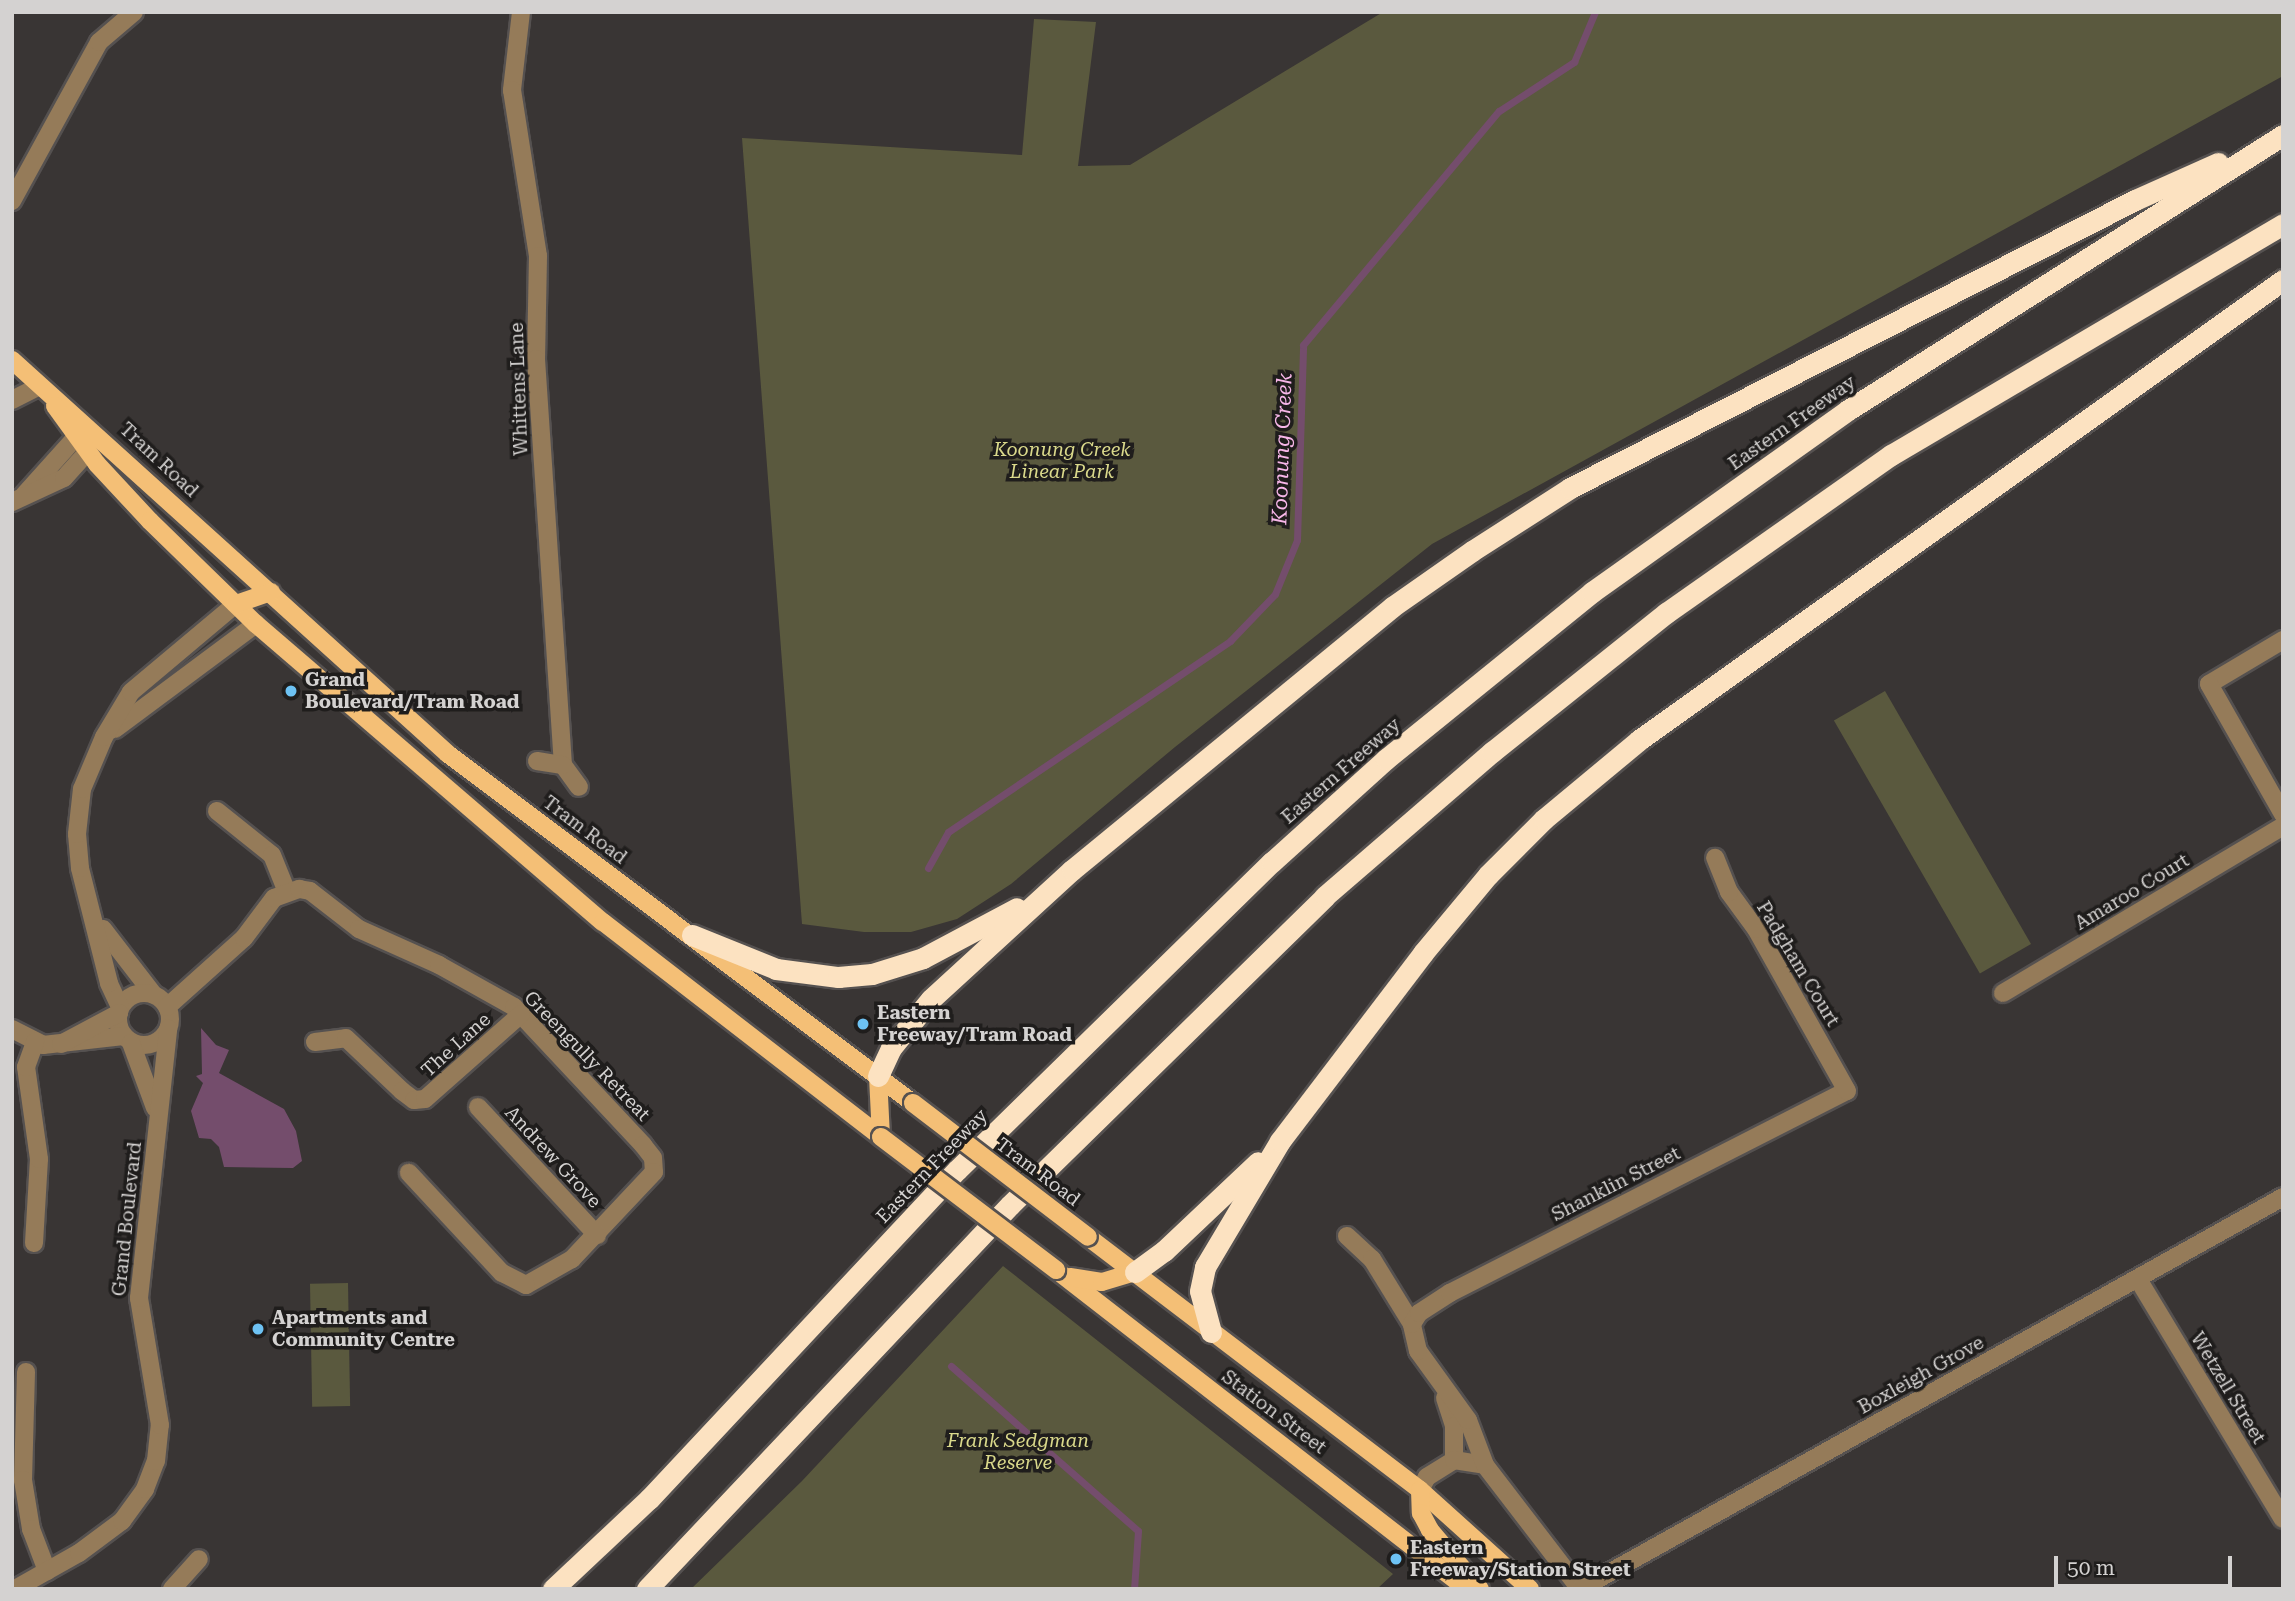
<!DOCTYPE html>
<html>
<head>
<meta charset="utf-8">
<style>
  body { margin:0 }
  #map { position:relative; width:2295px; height:1601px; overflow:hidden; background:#393534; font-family:"Roboto Serif",serif }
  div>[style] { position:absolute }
  .green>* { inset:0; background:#5a593e; transform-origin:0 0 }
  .water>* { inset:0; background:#744d6c }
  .stream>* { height:7px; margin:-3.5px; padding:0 3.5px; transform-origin:3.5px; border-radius:3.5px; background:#744d6c }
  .roads { filter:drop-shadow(2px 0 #555150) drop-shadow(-2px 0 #555150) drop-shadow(0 2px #555150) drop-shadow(0 -2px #555150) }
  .minor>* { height:18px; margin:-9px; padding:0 9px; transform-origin:9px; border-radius:9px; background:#957b59 }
  .minor>.ring { margin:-9px; padding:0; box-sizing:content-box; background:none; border:18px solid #957b59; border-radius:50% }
  .major>* { height:18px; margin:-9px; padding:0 9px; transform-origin:9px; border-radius:9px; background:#f4bf76 }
  .highway>* { height:21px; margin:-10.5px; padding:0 10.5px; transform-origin:10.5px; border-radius:10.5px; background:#fce2c1 }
  .bridges { filter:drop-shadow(2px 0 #555150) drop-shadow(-2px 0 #555150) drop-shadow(0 2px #555150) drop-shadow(0 -2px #555150) }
  .major-bridge>* { height:18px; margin:-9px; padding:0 9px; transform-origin:9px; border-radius:9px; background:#f4bf76 }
  .dots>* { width:19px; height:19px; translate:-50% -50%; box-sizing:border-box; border:4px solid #1f1d1c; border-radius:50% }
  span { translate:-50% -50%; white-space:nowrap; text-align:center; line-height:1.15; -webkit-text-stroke:7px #1f1d1c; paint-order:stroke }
  .street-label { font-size:19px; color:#d4d2d1 }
  .park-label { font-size:19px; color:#dad98b; font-style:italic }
  .poi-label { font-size:19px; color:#d4d2d1; font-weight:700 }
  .left { translate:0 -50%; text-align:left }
  .water-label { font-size:21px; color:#f7b6e8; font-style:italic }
  .frame { position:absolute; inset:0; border:14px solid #d4d2d1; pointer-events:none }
  .scale { position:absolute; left:2054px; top:1556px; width:178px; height:32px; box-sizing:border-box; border:4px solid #d4d2d1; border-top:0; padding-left:9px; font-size:21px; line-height:24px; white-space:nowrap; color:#d4d2d1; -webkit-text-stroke:5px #1f1d1c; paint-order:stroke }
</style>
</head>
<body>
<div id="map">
  <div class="green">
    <div style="clip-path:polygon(1383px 12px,2283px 12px,2283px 76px,1432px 544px,1175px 747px,1011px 884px,957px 919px,911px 932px,864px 932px,802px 924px,742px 138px,1022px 155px,1034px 19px,1096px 22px,1078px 166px,1130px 165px)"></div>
    <div style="left:1885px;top:691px;width:292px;height:59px;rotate:60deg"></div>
    <div style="clip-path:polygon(1003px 1266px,1393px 1574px,1377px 1589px,691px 1589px,802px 1481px)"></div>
    <div style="left:348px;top:1283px;width:123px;height:38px;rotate:89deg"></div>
  </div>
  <div class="water">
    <div style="clip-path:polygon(201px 1028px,216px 1045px,229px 1050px,219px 1073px,284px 1109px,296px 1131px,302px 1161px,293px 1168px,224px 1167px,219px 1147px,211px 1139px,199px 1138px,191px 1111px,203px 1083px,196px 1076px,202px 1074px)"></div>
  </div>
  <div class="stream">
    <div style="left:928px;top:868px;width:41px;rotate:-60.9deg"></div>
    <div style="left:948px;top:832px;width:341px;rotate:-34.1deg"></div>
    <div style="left:1230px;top:641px;width:65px;rotate:-46.2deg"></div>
    <div style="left:1275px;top:594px;width:58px;rotate:-67.8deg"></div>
    <div style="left:1297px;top:540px;width:195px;rotate:-88.2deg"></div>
    <div style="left:1303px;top:345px;width:305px;rotate:-50.1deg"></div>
    <div style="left:1499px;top:111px;width:90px;rotate:-33.2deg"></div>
    <div style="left:1574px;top:62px;width:54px;rotate:-67.2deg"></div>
    <div style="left:951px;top:1366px;width:249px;rotate:41.4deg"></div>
    <div style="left:1138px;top:1531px;width:58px;rotate:93.9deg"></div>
  </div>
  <div class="roads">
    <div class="minor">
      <div style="left:521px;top:12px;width:79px;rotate:96.6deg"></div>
      <div style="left:512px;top:90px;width:168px;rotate:81.1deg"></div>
      <div style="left:538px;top:256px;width:103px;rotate:91.1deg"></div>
      <div style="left:536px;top:359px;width:407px;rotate:86.2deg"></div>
      <div style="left:563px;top:765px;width:27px;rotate:54deg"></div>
      <div style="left:12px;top:201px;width:181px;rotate:-61.3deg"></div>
      <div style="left:99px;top:42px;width:46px;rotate:-40.6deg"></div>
      <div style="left:12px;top:400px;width:31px;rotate:-27deg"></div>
      <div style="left:24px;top:495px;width:79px;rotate:-48.1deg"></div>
      <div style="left:12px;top:502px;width:57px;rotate:-24.8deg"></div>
      <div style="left:64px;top:478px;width:36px;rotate:-48deg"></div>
      <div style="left:2283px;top:640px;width:86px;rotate:149.3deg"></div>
      <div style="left:2209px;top:684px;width:150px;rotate:60.4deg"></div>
      <div style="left:115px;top:729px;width:176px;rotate:-36.7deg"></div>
      <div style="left:537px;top:761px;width:26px;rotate:9deg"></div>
      <div style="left:217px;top:811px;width:70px;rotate:38.7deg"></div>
      <div style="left:272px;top:855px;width:40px;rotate:68deg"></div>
      <div style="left:103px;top:929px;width:83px;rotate:52.3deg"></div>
      <div class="ring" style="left:118px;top:993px;width:34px;height:34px"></div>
      <div style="left:2003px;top:993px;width:326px;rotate:-30.8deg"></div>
      <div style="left:120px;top:1007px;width:26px;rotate:-115deg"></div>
      <div style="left:109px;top:983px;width:119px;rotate:-104.2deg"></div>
      <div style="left:80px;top:868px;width:34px;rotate:-95deg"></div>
      <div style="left:77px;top:834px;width:45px;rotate:-83.7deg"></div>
      <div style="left:82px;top:789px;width:56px;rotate:-67.1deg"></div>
      <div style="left:104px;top:737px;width:52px;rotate:-59deg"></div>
      <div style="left:131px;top:692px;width:137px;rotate:-40deg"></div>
      <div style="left:167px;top:1007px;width:103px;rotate:-41.9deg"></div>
      <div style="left:244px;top:938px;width:50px;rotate:-53.1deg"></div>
      <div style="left:274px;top:898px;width:27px;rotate:-20deg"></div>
      <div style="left:299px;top:889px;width:11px;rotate:10deg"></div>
      <div style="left:310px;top:891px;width:62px;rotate:37.8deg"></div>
      <div style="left:359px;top:929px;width:88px;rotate:24.2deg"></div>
      <div style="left:439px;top:965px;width:86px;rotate:29.2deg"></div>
      <div style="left:514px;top:1007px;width:189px;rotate:46.9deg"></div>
      <div style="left:643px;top:1145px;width:16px;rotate:52deg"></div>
      <div style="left:653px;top:1158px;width:14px;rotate:86deg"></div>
      <div style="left:654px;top:1172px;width:120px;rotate:133.3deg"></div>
      <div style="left:572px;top:1259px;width:53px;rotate:150.5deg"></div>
      <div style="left:526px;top:1285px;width:27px;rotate:-153deg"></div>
      <div style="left:502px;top:1273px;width:137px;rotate:-132.9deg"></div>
      <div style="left:12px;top:1029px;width:35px;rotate:27deg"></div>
      <div style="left:43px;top:1045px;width:81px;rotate:-6.4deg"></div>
      <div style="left:315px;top:1042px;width:31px;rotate:-7deg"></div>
      <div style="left:346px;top:1038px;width:77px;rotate:43.4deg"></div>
      <div style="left:402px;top:1091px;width:15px;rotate:37deg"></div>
      <div style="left:414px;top:1100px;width:11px;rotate:-5deg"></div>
      <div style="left:425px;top:1099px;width:128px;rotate:-41.5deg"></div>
      <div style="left:131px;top:1043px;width:69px;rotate:69.7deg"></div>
      <div style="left:61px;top:1044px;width:66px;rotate:-28.1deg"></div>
      <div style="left:478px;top:1107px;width:175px;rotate:47.1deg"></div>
      <div style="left:1347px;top:1236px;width:34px;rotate:43deg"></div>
      <div style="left:1372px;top:1259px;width:76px;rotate:58.4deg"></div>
      <div style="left:34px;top:1243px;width:84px;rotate:-86.6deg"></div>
      <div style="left:39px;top:1159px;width:93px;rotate:-98deg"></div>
      <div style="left:26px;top:1067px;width:27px;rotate:-70deg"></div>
      <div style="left:2138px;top:1279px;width:280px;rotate:58.9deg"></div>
      <div style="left:26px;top:1372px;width:108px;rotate:91.6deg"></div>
      <div style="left:23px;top:1480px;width:50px;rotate:80.7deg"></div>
      <div style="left:31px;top:1529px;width:45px;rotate:69.1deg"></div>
      <div style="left:1445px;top:1398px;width:29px;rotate:72deg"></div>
      <div style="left:1454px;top:1426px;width:34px;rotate:90deg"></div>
      <div style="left:1420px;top:1490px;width:15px;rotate:-62deg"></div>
      <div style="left:1427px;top:1477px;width:32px;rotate:-32deg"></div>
      <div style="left:1454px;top:1460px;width:31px;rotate:9deg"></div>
      <div style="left:15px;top:1589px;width:73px;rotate:-29.4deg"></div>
      <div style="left:79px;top:1553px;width:54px;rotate:-36.7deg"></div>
      <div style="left:122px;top:1521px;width:39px;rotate:-54deg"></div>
      <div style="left:145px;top:1489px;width:30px;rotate:-69deg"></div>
      <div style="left:156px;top:1461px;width:36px;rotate:-84deg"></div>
      <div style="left:160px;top:1425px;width:129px;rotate:-99.4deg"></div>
      <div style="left:139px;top:1298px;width:271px;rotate:-83.8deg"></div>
      <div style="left:172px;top:1589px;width:40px;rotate:-48deg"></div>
      <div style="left:1580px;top:1589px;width:156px;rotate:-127.5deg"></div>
      <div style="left:1485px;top:1465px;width:48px;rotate:-110.7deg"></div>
      <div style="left:1468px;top:1420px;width:85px;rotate:-125.9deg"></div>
      <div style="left:1418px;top:1351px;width:28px;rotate:-103deg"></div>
      <div style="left:1412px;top:1324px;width:13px;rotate:-58deg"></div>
      <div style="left:1419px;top:1313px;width:37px;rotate:-33deg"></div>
      <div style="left:1450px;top:1293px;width:445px;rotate:-27deg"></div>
      <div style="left:1847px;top:1091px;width:186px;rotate:-119.3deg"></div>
      <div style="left:1756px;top:929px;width:46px;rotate:-126.1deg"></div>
      <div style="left:1729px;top:892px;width:37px;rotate:-112deg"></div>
      <div style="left:1580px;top:1589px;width:805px;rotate:-29.14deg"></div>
    </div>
    <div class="major">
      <div style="left:12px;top:360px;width:588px;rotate:42.1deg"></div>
      <div style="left:448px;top:754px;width:581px;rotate:36.89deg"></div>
      <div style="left:55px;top:406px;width:72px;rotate:54.1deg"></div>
      <div style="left:97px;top:464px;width:78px;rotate:47.1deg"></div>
      <div style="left:150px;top:521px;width:148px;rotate:44.2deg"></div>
      <div style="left:256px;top:624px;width:457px;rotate:40.7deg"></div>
      <div style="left:603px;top:922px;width:351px;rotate:37.7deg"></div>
      <div style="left:236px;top:604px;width:37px;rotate:-19deg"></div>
      <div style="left:878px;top:1076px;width:61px;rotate:87.2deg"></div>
      <div style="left:1088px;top:1237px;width:417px;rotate:37.3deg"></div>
      <div style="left:1420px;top:1490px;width:148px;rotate:42deg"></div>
      <div style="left:1056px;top:1270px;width:520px;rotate:37.82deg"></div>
      <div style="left:1070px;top:1277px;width:32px;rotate:9deg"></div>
      <div style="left:1102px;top:1282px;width:34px;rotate:-17deg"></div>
      <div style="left:1420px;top:1490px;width:23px;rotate:88deg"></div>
      <div style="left:1421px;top:1513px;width:19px;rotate:62deg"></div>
      <div style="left:1430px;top:1530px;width:77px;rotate:49.7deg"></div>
    </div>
    <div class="highway">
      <div style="left:692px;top:935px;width:91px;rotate:22deg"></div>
      <div style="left:776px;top:969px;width:63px;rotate:7.4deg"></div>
      <div style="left:838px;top:977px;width:34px;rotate:-5deg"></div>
      <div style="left:872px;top:974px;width:53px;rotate:-17.4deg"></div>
      <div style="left:923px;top:958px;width:106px;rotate:-28deg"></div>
      <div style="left:878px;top:1076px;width:31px;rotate:-65deg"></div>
      <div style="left:891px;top:1048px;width:63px;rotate:-50.8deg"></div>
      <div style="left:931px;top:999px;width:191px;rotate:-42.5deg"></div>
      <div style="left:1072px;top:870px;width:414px;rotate:-39.4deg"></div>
      <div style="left:1392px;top:607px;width:98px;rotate:-35deg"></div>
      <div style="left:1472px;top:551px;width:117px;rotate:-32.7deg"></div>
      <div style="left:1570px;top:488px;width:634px;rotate:-27.01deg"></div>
      <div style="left:2135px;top:200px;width:91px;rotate:-24deg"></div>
      <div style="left:1135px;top:1272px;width:36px;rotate:-36deg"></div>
      <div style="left:1164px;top:1251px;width:129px;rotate:-43.4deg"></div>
      <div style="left:1211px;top:1332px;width:42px;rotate:-105deg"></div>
      <div style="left:1200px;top:1291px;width:25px;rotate:-78deg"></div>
      <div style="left:1205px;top:1267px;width:147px;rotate:-59.2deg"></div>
      <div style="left:1280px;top:1141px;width:236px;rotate:-52.7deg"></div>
      <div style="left:1423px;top:953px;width:102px;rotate:-50.2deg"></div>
      <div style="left:1488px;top:875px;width:79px;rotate:-45deg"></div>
      <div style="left:1544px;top:819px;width:124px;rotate:-39.7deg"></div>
      <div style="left:1639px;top:740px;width:791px;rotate:-35.54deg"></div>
      <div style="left:553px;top:1589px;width:132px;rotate:-43.2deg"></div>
      <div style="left:649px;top:1499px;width:451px;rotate:-46.9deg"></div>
      <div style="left:957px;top:1170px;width:441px;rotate:-44.4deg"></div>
      <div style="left:1272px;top:862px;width:154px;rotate:-42.1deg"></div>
      <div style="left:1386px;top:759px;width:265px;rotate:-39deg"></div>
      <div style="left:1592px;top:592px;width:314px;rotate:-35.4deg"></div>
      <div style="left:1848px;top:410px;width:515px;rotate:-32.3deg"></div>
      <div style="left:647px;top:1589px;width:528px;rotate:-46.61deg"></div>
      <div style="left:1010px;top:1205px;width:441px;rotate:-44.4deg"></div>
      <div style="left:1325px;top:896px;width:221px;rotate:-40.8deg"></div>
      <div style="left:1492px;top:752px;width:223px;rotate:-38.6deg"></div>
      <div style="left:1666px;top:613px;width:275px;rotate:-35.1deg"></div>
      <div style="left:1891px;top:455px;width:455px;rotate:-30.5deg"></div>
    </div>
  </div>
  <div class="bridges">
    <div class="major-bridge">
      <div style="left:913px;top:1103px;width:220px;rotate:37.4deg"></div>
      <div style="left:881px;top:1137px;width:220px;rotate:37.2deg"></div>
    </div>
  </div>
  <div class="dots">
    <div style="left:291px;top:691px;background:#6dc2f3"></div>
    <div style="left:863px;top:1024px;background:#6dc2f3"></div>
    <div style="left:258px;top:1329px;background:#6dc2f3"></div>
    <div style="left:1396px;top:1559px;background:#6dc2f3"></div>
  </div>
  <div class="street-label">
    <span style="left:519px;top:389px;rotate:-92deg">Whittens Lane</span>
    <span style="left:1792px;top:423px;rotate:-35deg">Eastern Freeway</span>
    <span style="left:159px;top:460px;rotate:43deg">Tram Road</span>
    <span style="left:1341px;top:771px;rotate:-41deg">Eastern Freeway</span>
    <span style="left:585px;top:830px;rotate:37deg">Tram Road</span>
    <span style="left:2132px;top:892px;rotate:-31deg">Amaroo Court</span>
    <span style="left:1798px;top:964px;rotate:59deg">Padgham Court</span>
    <span style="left:456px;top:1045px;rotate:-42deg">The Lane</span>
    <span style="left:587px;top:1056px;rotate:46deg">Greengully Retreat</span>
    <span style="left:553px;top:1157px;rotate:47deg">Andrew Grove</span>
    <span style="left:932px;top:1166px;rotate:-46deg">Eastern Freeway</span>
    <span style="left:1038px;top:1172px;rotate:37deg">Tram Road</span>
    <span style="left:1616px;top:1184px;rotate:-27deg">Shanklin Street</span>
    <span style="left:127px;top:1219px;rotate:-84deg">Grand Boulevard</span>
    <span style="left:1921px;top:1375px;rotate:-29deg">Boxleigh Grove</span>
    <span style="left:2228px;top:1388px;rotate:59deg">Wetzell Street</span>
    <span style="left:1274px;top:1412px;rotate:37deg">Station Street</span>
  </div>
  <div class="park-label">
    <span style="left:1062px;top:461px">Koonung Creek<br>Linear Park</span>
    <span style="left:1018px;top:1452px">Frank Sedgman<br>Reserve</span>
  </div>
  <div class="poi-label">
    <span class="left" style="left:305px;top:691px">Grand<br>Boulevard/Tram Road</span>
    <span class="left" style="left:877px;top:1024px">Eastern<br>Freeway/Tram Road</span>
    <span class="left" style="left:272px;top:1329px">Apartments and<br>Community Centre</span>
    <span class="left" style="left:1410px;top:1559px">Eastern<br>Freeway/Station Street</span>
  </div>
  <div class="water-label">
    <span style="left:1282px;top:449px;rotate:-88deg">Koonung Creek</span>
  </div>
  <div class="frame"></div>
  <div class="scale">50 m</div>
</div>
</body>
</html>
